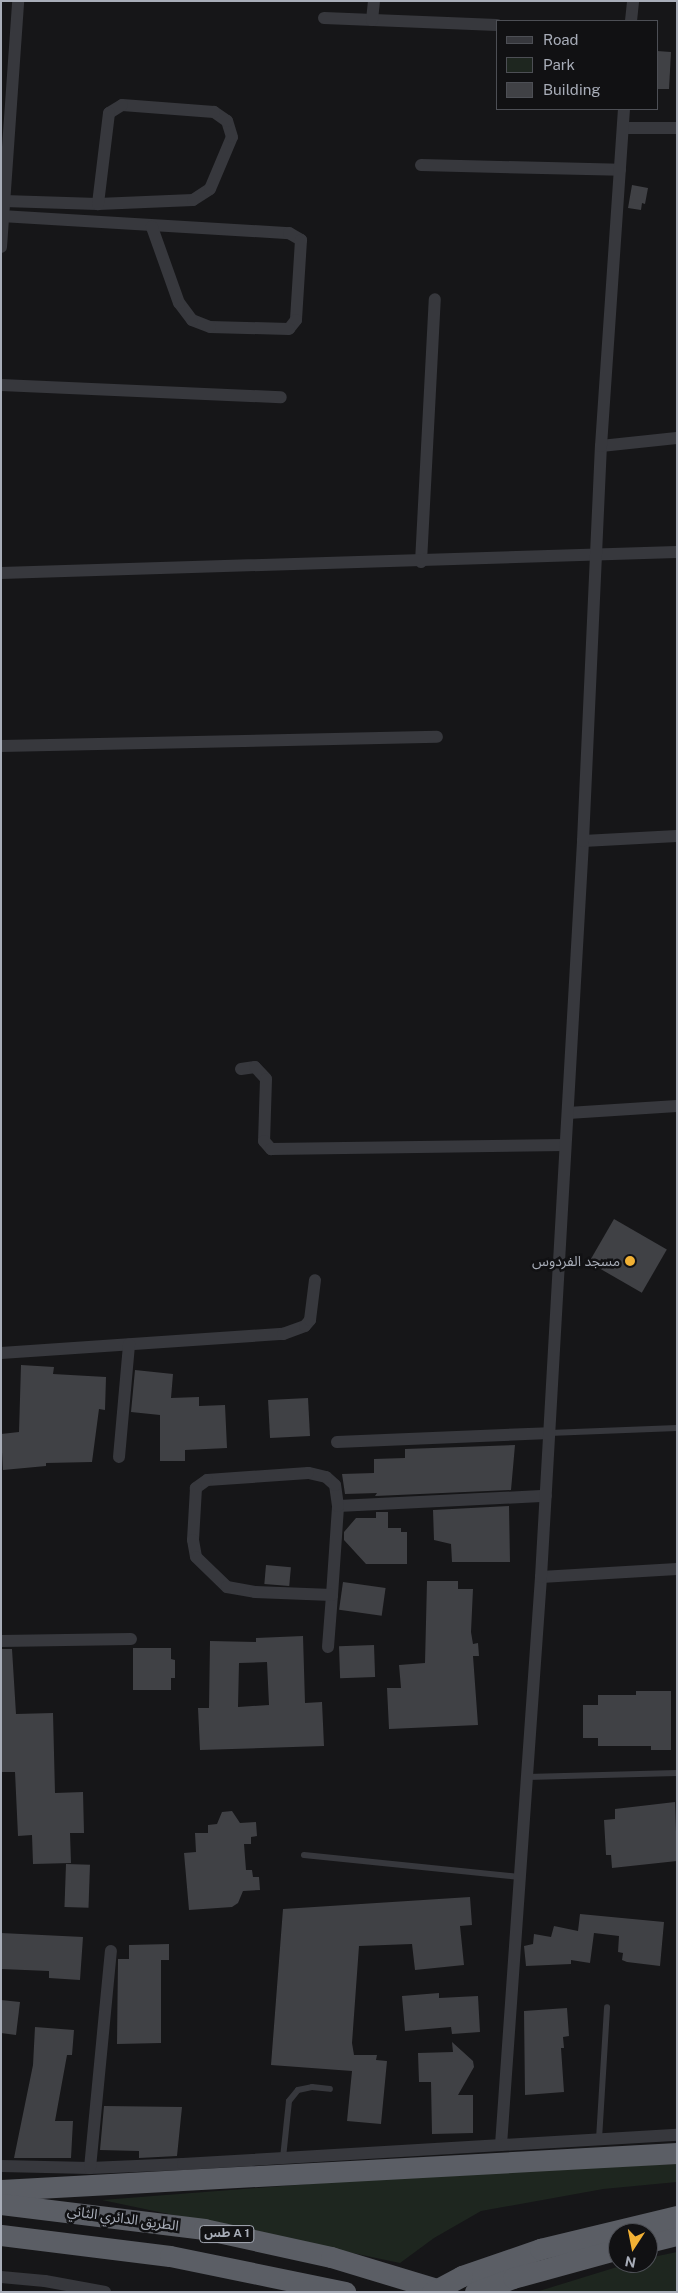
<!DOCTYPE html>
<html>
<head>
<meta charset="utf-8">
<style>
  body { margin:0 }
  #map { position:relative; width:678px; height:2293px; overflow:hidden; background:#161618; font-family:"Public Sans","Noto Sans Arabic",sans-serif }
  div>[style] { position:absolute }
  .green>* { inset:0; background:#1e261f }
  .building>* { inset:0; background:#404145; transform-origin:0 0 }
  .service>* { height:6px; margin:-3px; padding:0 3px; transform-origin:3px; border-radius:3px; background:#37383d }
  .minor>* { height:12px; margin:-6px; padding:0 6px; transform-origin:6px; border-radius:6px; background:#37383d }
  .trunk>* { height:21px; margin:-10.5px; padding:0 10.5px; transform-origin:10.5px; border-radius:10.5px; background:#5b5e65 }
  .trunk-bridge>* { height:21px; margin:-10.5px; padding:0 10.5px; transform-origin:10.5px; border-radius:10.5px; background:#5b5e65 }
  .dots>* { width:14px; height:14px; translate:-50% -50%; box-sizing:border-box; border:2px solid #111113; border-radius:50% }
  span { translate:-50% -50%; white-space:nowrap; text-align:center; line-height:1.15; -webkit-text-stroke:5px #111113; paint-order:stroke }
  .shield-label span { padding:1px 4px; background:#111113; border:1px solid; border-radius:4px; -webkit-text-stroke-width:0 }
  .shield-label { font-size:12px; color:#a8adb8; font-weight:700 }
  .poi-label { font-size:14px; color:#a8adb8 }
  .right { translate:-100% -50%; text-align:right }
  .street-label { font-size:14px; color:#a8adb8 }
  .frame { position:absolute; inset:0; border:2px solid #a8adb8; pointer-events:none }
  .legend { position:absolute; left:496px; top:20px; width:162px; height:90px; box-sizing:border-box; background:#111113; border:1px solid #4d4f55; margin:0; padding:6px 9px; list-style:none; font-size:15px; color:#a8adb8 }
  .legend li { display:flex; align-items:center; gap:10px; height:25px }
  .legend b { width:25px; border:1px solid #4d4f55 }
  .north { position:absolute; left:608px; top:2223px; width:50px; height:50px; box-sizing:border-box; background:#111113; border:1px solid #4d4f55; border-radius:50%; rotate:191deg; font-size:14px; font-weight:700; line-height:20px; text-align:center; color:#a8adb8 }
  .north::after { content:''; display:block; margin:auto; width:18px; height:22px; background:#f2b134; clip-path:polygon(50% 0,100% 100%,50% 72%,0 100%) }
</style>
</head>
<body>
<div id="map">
  <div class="green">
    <div style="clip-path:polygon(677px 2164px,677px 2182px,603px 2189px,481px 2211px,434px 2238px,400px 2263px,102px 2200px,439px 2174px)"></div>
    <div style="clip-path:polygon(677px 2252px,677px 2292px,536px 2292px,630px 2263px,648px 2263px,648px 2258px)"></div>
  </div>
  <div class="building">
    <div style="clip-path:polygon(657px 51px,671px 52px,669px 89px,657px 89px)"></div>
    <div style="clip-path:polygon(632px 185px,648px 188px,645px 204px,642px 203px,641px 210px,628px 208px)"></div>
    <div style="left:614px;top:1219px;width:61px;height:50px;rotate:30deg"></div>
    <div style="clip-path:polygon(21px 1365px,54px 1367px,53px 1374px,106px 1377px,105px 1410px,99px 1409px,92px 1462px,46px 1463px,46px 1466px,3px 1470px,1px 1434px,19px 1432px)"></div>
    <div style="clip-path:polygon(135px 1370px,173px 1374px,171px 1398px,199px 1397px,199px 1406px,225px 1405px,227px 1448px,185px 1450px,185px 1461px,160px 1461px,160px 1415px,131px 1412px)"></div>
    <div style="left:308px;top:1398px;width:38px;height:40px;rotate:87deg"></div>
    <div style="clip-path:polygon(515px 1445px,511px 1490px,375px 1496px,377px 1493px,345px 1494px,342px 1474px,374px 1473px,374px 1459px,405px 1458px,405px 1449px)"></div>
    <div style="clip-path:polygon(509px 1506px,510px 1562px,452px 1562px,451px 1544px,434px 1540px,433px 1510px)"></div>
    <div style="clip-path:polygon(376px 1512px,388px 1512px,388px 1528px,401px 1528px,401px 1532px,407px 1532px,407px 1564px,366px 1564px,344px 1540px,344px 1532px,356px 1518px,376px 1518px)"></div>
    <div style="left:266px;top:1565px;width:25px;height:19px;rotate:5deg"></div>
    <div style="clip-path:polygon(427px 1581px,458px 1581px,458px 1589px,473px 1589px,471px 1632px,473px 1644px,478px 1643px,479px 1656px,473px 1656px,478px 1725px,389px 1729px,387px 1688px,401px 1688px,399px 1665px,425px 1663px)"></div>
    <div style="left:343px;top:1582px;width:43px;height:28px;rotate:8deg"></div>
    <div style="clip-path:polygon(evenodd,303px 1636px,305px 1703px,322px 1702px,324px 1746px,200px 1750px,198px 1708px,209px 1708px,210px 1641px,256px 1642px,256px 1638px,303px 1636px,267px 1662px,269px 1705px,238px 1707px,239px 1663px,267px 1662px)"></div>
    <div style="left:374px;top:1645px;width:32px;height:35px;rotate:88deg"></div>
    <div style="clip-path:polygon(133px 1648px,171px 1648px,171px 1659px,175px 1660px,175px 1678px,171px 1678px,171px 1690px,133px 1690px)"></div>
    <div style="clip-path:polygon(1px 1649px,12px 1649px,16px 1714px,53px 1713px,55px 1793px,83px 1792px,84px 1833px,70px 1833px,71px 1863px,33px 1864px,32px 1835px,18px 1836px,15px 1772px,1px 1772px)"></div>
    <div style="clip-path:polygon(636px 1691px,671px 1691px,671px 1750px,651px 1750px,651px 1746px,598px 1746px,598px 1738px,583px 1738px,583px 1705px,598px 1705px,598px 1695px,636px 1695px)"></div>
    <div style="clip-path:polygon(675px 1802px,677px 1861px,612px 1868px,611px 1855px,606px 1855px,604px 1820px,615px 1819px,615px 1809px)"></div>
    <div style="clip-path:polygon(232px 1811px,240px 1823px,256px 1822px,257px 1836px,251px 1837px,251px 1844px,244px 1844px,246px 1870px,252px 1870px,253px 1877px,259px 1877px,260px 1890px,243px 1891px,238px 1903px,232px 1907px,189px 1910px,184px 1853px,196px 1852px,195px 1833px,208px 1833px,208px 1825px,217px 1824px,222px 1812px)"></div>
    <div style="left:66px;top:1864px;width:24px;height:43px;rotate:2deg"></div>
    <div style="clip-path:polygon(470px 1897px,472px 1925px,460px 1926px,464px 1965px,415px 1970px,412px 1944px,359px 1946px,352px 2043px,354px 2055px,377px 2055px,376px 2060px,387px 2061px,381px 2124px,347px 2121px,352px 2071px,271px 2065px,283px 1909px)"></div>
    <div style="clip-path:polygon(580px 1914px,664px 1922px,660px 1966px,627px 1962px,622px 1960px,623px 1953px,618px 1952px,619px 1936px,594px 1933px,590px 1963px,571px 1960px,571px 1964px,526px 1966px,524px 1946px,533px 1944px,534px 1934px,551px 1937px,554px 1926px,578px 1931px)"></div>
    <div style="clip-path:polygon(1px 1933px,83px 1937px,80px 1980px,49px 1978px,49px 1971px,1px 1969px)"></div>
    <div style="clip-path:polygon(169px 1944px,169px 1960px,161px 1960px,161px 2043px,117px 2044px,118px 1959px,129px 1959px,129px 1945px)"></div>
    <div style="clip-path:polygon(439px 1993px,439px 1998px,478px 1996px,480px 2032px,452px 2034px,451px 2027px,405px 2031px,402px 1996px)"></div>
    <div style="clip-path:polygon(1px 2000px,20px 2002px,16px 2035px,1px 2033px)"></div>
    <div style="clip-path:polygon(567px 2008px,569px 2036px,563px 2037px,564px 2048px,561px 2048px,564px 2092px,525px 2095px,524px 2011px)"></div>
    <div style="clip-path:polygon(35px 2027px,74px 2030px,72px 2055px,67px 2055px,55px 2121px,73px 2121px,71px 2158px,14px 2158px,33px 2065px)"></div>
    <div style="clip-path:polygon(452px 2042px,473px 2061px,474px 2067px,458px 2095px,473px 2095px,473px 2133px,432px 2134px,431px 2082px,419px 2082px,418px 2053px,453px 2052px)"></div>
    <div style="clip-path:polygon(104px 2106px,182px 2107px,177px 2156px,139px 2158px,139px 2151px,100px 2150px)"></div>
  </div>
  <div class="service">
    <div style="left:549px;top:1433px;width:128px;rotate:-2.2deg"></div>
    <div style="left:527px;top:1777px;width:150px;rotate:-1.5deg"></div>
    <div style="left:304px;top:1855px;width:217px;rotate:5.8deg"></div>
    <div style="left:599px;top:2139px;width:132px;rotate:-86.5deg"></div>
    <div style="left:283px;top:2158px;width:57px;rotate:-84deg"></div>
    <div style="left:289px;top:2101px;width:14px;rotate:-51deg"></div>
    <div style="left:298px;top:2090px;width:14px;rotate:-12deg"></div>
    <div style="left:312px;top:2087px;width:18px;rotate:6deg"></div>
  </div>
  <div class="minor">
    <div style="left:324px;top:18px;width:173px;rotate:2.3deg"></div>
    <div style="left:372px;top:20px;width:19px;rotate:-84deg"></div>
    <div style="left:631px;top:21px;width:20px;rotate:-84deg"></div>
    <div style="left:623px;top:128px;width:54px"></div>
    <div style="left:421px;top:165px;width:199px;rotate:1.4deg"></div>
    <div style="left:4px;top:201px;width:94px;rotate:1.8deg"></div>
    <div style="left:98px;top:204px;width:95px;rotate:-2.4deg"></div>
    <div style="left:193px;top:200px;width:20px;rotate:-33deg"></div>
    <div style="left:210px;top:189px;width:56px;rotate:-67.1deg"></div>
    <div style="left:232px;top:137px;width:17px;rotate:-107deg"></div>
    <div style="left:227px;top:121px;width:16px;rotate:-145deg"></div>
    <div style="left:214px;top:112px;width:92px;rotate:-175.6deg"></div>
    <div style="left:122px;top:105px;width:15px;rotate:148deg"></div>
    <div style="left:109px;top:113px;width:92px;rotate:96.9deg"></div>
    <div style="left:1px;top:216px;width:289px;rotate:3.4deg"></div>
    <div style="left:289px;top:233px;width:14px;rotate:30deg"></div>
    <div style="left:301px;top:240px;width:80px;rotate:93.6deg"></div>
    <div style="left:296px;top:320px;width:11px;rotate:128deg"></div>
    <div style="left:289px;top:329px;width:79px;rotate:-178.5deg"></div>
    <div style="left:210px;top:327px;width:19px;rotate:-159deg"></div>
    <div style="left:192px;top:320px;width:21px;rotate:-127deg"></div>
    <div style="left:179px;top:303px;width:81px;rotate:-109.6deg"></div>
    <div style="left:1px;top:247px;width:247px;rotate:-86deg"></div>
    <div style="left:1px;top:385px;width:280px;rotate:2.5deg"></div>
    <div style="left:601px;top:446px;width:76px;rotate:-6deg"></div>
    <div style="left:421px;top:562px;width:263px;rotate:-87deg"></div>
    <div style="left:1px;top:573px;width:676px;rotate:-1.78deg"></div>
    <div style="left:1px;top:746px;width:436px;rotate:-1.2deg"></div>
    <div style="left:583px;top:841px;width:94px;rotate:-3deg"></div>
    <div style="left:241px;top:1069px;width:14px;rotate:-8deg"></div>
    <div style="left:255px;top:1067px;width:16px;rotate:47deg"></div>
    <div style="left:266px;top:1079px;width:62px;rotate:91.8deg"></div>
    <div style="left:264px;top:1141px;width:11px;rotate:49deg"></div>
    <div style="left:271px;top:1149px;width:294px;rotate:-0.8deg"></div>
    <div style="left:568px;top:1113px;width:109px;rotate:-3.7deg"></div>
    <div style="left:1px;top:1353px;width:283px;rotate:-3.9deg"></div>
    <div style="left:283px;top:1334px;width:23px;rotate:-20deg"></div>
    <div style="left:305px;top:1326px;width:8px;rotate:-50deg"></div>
    <div style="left:310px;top:1320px;width:40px;rotate:-82.9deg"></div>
    <div style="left:337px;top:1442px;width:212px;rotate:-2.4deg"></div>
    <div style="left:119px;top:1457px;width:113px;rotate:-84.9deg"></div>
    <div style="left:338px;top:1506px;width:208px;rotate:-2.8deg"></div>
    <div style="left:541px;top:1577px;width:136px;rotate:-3.4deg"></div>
    <div style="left:1px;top:1641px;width:130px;rotate:-0.9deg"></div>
    <div style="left:328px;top:1647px;width:52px;rotate:-85.6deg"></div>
    <div style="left:332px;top:1595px;width:89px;rotate:-86.1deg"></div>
    <div style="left:338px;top:1506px;width:21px;rotate:-98deg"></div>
    <div style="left:335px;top:1485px;width:12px;rotate:-138deg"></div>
    <div style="left:326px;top:1477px;width:18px;rotate:-167deg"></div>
    <div style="left:308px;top:1473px;width:101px;rotate:176deg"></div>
    <div style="left:207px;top:1480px;width:14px;rotate:144deg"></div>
    <div style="left:196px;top:1488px;width:52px;rotate:93.3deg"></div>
    <div style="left:193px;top:1540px;width:17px;rotate:80deg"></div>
    <div style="left:196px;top:1557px;width:43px;rotate:44.1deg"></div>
    <div style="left:227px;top:1587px;width:28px;rotate:10deg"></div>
    <div style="left:255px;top:1592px;width:77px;rotate:2.2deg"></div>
    <div style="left:501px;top:2145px;width:569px;rotate:-85.97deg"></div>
    <div style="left:541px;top:1577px;width:737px;rotate:-86.73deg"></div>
    <div style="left:583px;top:841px;width:395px;rotate:-87.4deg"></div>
    <div style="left:601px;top:446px;width:338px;rotate:-86.1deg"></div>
    <div style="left:1px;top:2166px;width:89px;rotate:1.3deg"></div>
    <div style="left:90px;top:2168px;width:93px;rotate:-2.5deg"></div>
    <div style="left:183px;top:2164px;width:495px;rotate:-3.4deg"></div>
    <div style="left:90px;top:2168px;width:218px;rotate:-84.5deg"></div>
    <div style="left:1px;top:2277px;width:44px;rotate:5.2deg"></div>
    <div style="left:45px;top:2281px;width:61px;rotate:10.4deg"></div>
  </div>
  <div class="trunk">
    <div style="left:1px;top:2190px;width:677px;rotate:-3.13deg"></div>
    <div style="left:1px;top:2204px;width:205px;rotate:7deg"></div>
    <div style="left:204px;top:2229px;width:130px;rotate:12.4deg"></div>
    <div style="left:331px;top:2257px;width:121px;rotate:16.8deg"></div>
    <div style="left:1px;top:2235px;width:170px;rotate:7.1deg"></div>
    <div style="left:170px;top:2256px;width:179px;rotate:11.6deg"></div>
    <div style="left:648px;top:2242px;width:30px;rotate:-14deg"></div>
    <div style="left:462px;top:2276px;width:83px;rotate:-19.1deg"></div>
    <div style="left:540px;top:2249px;width:141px;rotate:-13.5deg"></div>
    <div style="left:475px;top:2292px;width:40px;rotate:-20.2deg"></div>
    <div style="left:513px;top:2278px;width:109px;rotate:-15.4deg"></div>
  </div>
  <div class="trunk-bridge">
    <div style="left:432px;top:2292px;width:34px;rotate:-28deg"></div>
  </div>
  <div class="dots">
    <div style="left:630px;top:1261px;background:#f2b134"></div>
  </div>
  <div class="shield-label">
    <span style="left:227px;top:2234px">طس A 1</span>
  </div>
  <div class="poi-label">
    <span class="right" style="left:620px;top:1261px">مسجد الفردوس</span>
  </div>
  <div class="street-label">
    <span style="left:123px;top:2218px;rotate:8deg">الطريق الدائري الثاني</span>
  </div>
  <div class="frame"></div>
  <ul class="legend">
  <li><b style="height:6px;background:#37383d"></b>Road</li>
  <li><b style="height:14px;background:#1e261f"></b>Park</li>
  <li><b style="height:14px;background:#404145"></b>Building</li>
  </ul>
  <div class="north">N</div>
</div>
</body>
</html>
